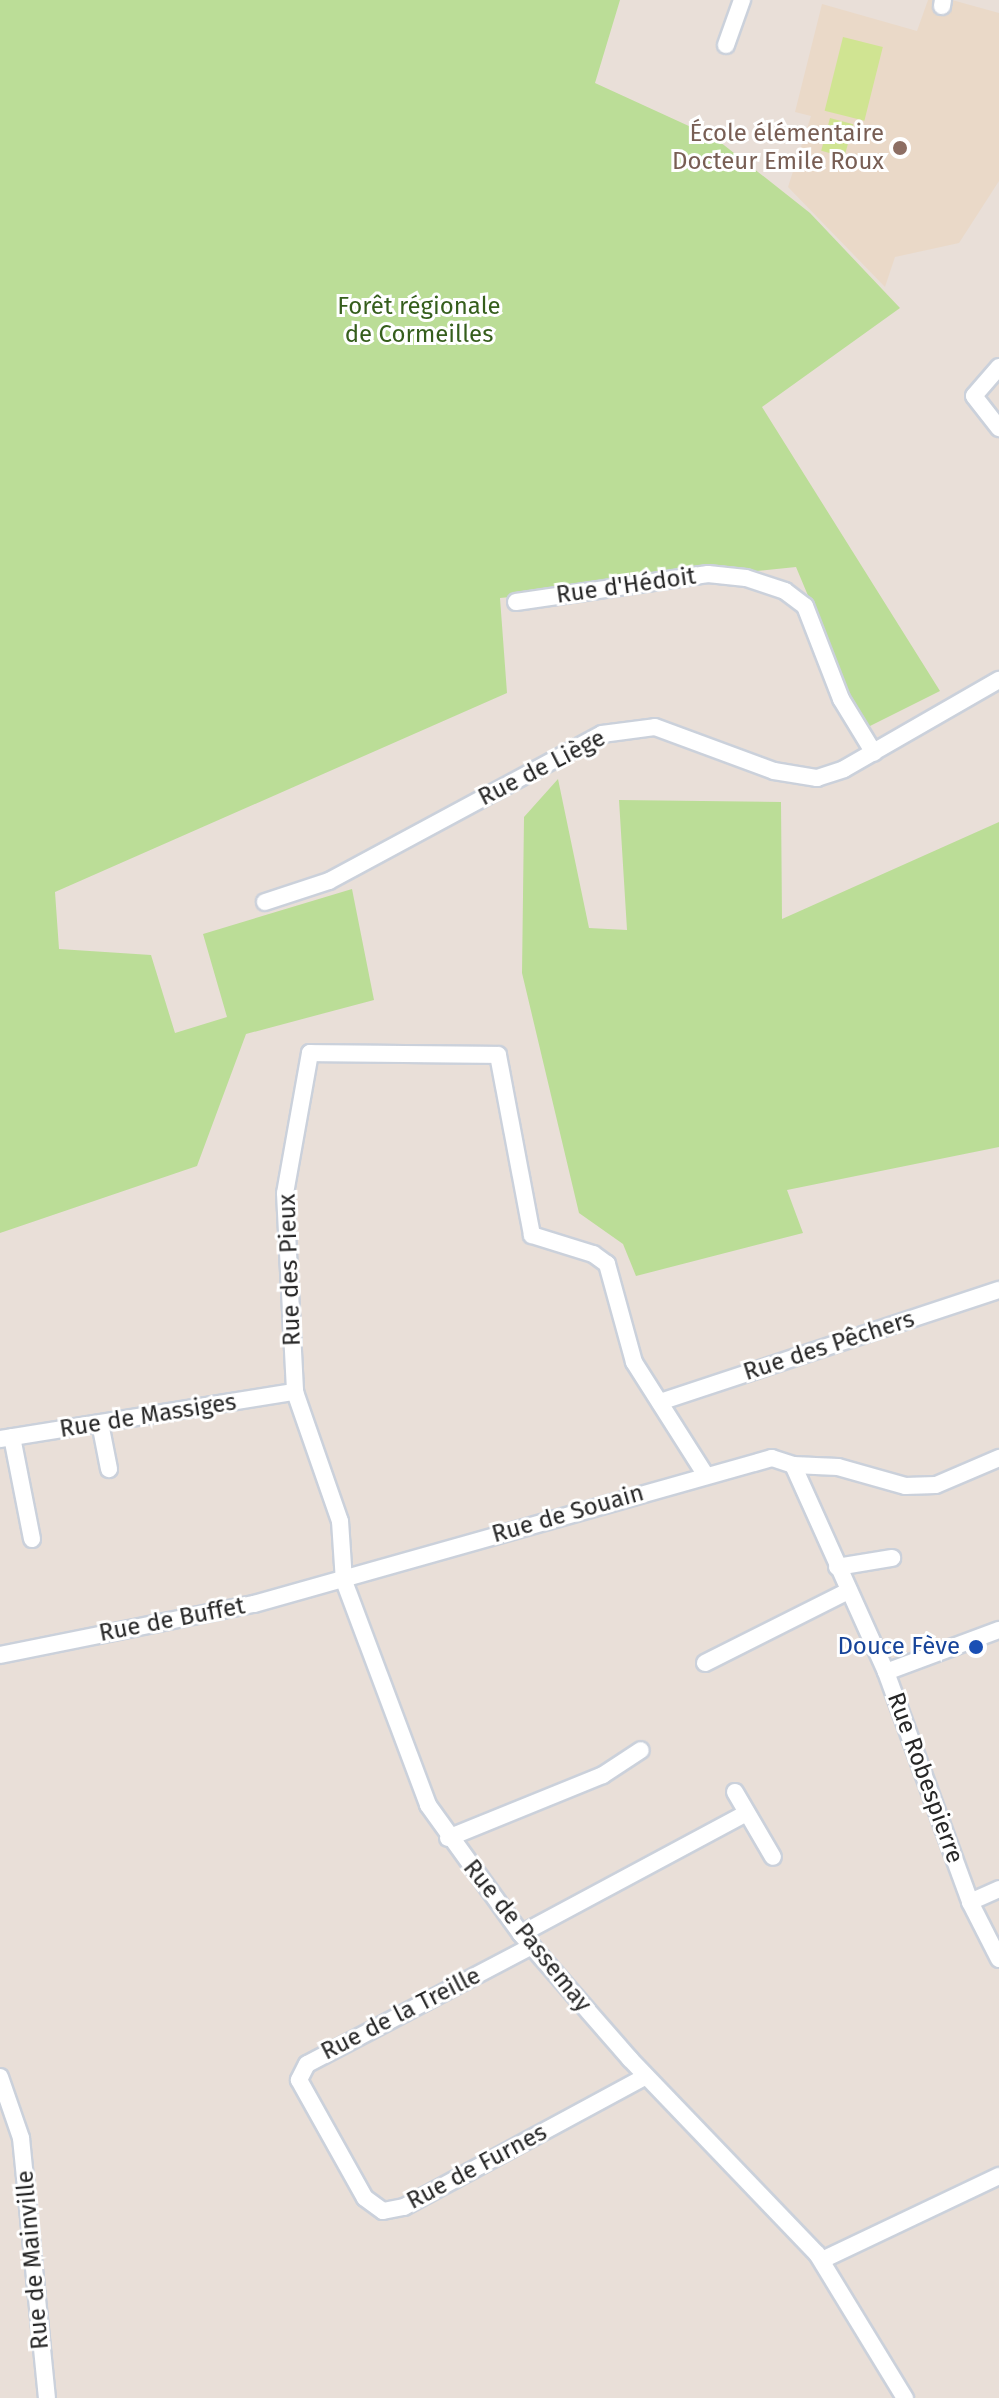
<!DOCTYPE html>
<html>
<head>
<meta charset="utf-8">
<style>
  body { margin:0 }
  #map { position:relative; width:999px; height:2398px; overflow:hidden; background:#e9dfd8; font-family:"Fira Sans",sans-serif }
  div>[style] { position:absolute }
  .education>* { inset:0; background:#ead9c8 }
  .green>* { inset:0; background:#bbdd97 }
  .pitch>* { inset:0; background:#d0e492; transform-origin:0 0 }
  .roads { filter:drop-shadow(2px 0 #cbd1db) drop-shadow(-2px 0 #cbd1db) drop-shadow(0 2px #cbd1db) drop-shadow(0 -2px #cbd1db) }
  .minor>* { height:16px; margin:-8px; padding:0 8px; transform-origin:8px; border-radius:8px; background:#fff }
  .dots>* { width:22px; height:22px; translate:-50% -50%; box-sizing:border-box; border:4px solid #fff; border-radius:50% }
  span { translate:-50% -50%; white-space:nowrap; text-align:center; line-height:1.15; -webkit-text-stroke:6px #fff; paint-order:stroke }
  .education-label { font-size:24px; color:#785e54 }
  .right { translate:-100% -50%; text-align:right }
  .park-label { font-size:24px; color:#355e1c }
  .street-label { font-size:24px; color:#262626 }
  .transit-label { font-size:24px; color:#164399 }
</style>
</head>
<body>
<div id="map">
  <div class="education">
    <div style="clip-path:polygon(928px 0,952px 0,999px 13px,999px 181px,959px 243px,895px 257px,885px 287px,788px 187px,811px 116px,795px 112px,822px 4px,917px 31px)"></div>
  </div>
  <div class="green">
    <div style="clip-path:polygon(0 0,620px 0,595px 83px,715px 138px,810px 213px,900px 308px,762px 407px,940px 691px,864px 729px,796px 567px,500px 598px,507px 693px,55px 892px,59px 949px,151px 955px,175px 1033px,227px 1017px,203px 934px,352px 889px,374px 1000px,246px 1034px,197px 1166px,0 1233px)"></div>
    <div style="clip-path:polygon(558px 779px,589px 928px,627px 930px,619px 800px,781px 802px,782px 919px,999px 822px,999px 1147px,787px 1190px,803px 1233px,636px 1276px,623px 1244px,579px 1213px,522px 973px,524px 817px)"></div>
  </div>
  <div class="pitch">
    <div style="left:843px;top:37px;width:41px;height:76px;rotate:14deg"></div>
    <div style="left:830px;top:118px;width:24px;height:34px;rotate:15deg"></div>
  </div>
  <div class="roads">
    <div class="minor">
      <div style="left:942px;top:6px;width:6px;rotate:-81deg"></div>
      <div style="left:726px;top:45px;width:48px;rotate:-70.4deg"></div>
      <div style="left:999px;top:367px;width:38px;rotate:131deg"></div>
      <div style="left:974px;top:396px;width:41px;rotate:52deg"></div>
      <div style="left:516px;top:602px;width:194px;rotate:-8.3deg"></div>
      <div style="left:708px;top:574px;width:38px;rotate:6deg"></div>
      <div style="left:746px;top:578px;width:41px;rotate:18.4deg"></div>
      <div style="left:785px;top:591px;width:25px;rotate:37deg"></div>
      <div style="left:805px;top:606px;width:100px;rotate:68.8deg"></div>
      <div style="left:841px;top:699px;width:63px;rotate:58.6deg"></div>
      <div style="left:265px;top:902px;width:67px;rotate:-18.2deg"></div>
      <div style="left:329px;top:881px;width:310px;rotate:-28.3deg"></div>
      <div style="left:602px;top:734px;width:53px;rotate:-7.5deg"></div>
      <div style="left:655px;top:727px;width:127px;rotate:20.3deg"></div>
      <div style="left:774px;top:771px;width:44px;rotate:9.2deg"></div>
      <div style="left:817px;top:778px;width:28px;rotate:-18deg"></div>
      <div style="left:844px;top:769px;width:179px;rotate:-29.9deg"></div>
      <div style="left:660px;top:1402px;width:357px;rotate:-18.3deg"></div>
      <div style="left:100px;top:1423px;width:47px;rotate:78.9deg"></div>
      <div style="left:12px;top:1437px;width:104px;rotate:78.9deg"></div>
      <div style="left:0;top:1439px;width:299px;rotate:-9.1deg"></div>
      <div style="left:793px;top:1465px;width:227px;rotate:65.8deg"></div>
      <div style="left:886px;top:1672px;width:245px;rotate:69.9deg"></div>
      <div style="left:970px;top:1902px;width:64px;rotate:63deg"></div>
      <div style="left:705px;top:1474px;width:133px;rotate:-122.4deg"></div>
      <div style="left:634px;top:1362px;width:102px;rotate:-105.4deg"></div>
      <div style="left:607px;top:1264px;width:17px;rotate:-144deg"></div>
      <div style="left:593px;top:1254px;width:64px;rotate:-162.7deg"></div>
      <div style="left:532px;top:1235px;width:183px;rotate:-100.7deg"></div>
      <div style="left:498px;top:1055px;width:188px;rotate:-179.4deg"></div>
      <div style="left:310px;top:1053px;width:142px;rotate:100.1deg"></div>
      <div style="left:285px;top:1193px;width:199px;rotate:87.1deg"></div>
      <div style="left:295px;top:1392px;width:137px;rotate:70.8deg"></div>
      <div style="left:340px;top:1521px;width:60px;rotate:86.2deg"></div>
      <div style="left:344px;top:1581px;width:239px;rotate:69.4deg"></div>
      <div style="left:428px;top:1805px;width:159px;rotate:54.2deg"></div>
      <div style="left:521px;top:1934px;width:166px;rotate:48.9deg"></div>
      <div style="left:630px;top:2059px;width:270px;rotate:46.2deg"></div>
      <div style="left:817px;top:2254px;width:169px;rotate:58.6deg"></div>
      <div style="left:837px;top:1567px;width:56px;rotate:-9.3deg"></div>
      <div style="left:0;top:1655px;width:259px;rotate:-11.4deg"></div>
      <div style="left:254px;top:1604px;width:538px;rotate:-15.74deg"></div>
      <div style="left:772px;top:1458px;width:22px;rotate:18deg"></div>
      <div style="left:793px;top:1465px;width:45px;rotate:2.5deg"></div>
      <div style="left:838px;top:1467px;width:70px;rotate:15.8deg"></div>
      <div style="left:905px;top:1486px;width:31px;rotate:-2deg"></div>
      <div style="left:936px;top:1485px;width:69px;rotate:-23.2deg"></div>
      <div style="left:705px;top:1663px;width:160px;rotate:-26.7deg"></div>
      <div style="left:886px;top:1672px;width:121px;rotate:-20.4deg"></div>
      <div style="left:735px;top:1792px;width:75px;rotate:59.7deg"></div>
      <div style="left:448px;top:1838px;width:167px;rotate:-22.1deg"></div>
      <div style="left:603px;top:1775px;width:45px;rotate:-33.3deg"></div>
      <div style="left:970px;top:1902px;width:32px;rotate:-24deg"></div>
      <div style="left:521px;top:1934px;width:256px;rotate:-28.2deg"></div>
      <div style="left:532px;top:1946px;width:254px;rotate:152.3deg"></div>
      <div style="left:307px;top:2064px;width:18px;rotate:117deg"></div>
      <div style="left:299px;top:2080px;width:135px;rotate:60.8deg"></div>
      <div style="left:365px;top:2198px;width:22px;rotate:36deg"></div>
      <div style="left:383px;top:2211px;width:21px;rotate:-11deg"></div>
      <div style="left:404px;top:2207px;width:275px;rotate:-28.4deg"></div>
      <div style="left:0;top:2077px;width:65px;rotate:71deg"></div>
      <div style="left:21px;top:2138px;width:261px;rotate:84.3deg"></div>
      <div style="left:822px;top:2260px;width:196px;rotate:-25.4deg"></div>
    </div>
  </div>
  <div class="dots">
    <div style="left:900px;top:148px;background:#8d6e63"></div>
    <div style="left:976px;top:1647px;background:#1a4fb4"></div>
  </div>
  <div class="education-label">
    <span class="right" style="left:884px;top:148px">École élémentaire<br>Docteur Emile Roux</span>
  </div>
  <div class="park-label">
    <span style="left:419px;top:321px">Forêt régionale<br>de Cormeilles</span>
  </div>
  <div class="street-label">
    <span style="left:626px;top:586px;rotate:-8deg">Rue d'Hédoit</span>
    <span style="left:542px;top:768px;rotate:-27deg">Rue de Liège</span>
    <span style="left:290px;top:1270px;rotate:-92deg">Rue des Pieux</span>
    <span style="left:829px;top:1346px;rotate:-18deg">Rue des Pêchers</span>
    <span style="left:148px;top:1416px;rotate:-9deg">Rue de Massiges</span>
    <span style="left:568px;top:1514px;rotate:-16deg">Rue de Souain</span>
    <span style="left:172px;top:1620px;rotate:-11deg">Rue de Buffet</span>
    <span style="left:925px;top:1778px;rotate:70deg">Rue Robespierre</span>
    <span style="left:527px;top:1936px;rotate:51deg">Rue de Passemay</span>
    <span style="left:401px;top:2014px;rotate:-27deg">Rue de la Treille</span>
    <span style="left:477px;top:2167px;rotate:-28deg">Rue de Furnes</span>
    <span style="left:33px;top:2260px;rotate:-95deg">Rue de Mainville</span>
  </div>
  <div class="transit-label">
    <span class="right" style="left:960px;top:1647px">Douce Fève</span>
  </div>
</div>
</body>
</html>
